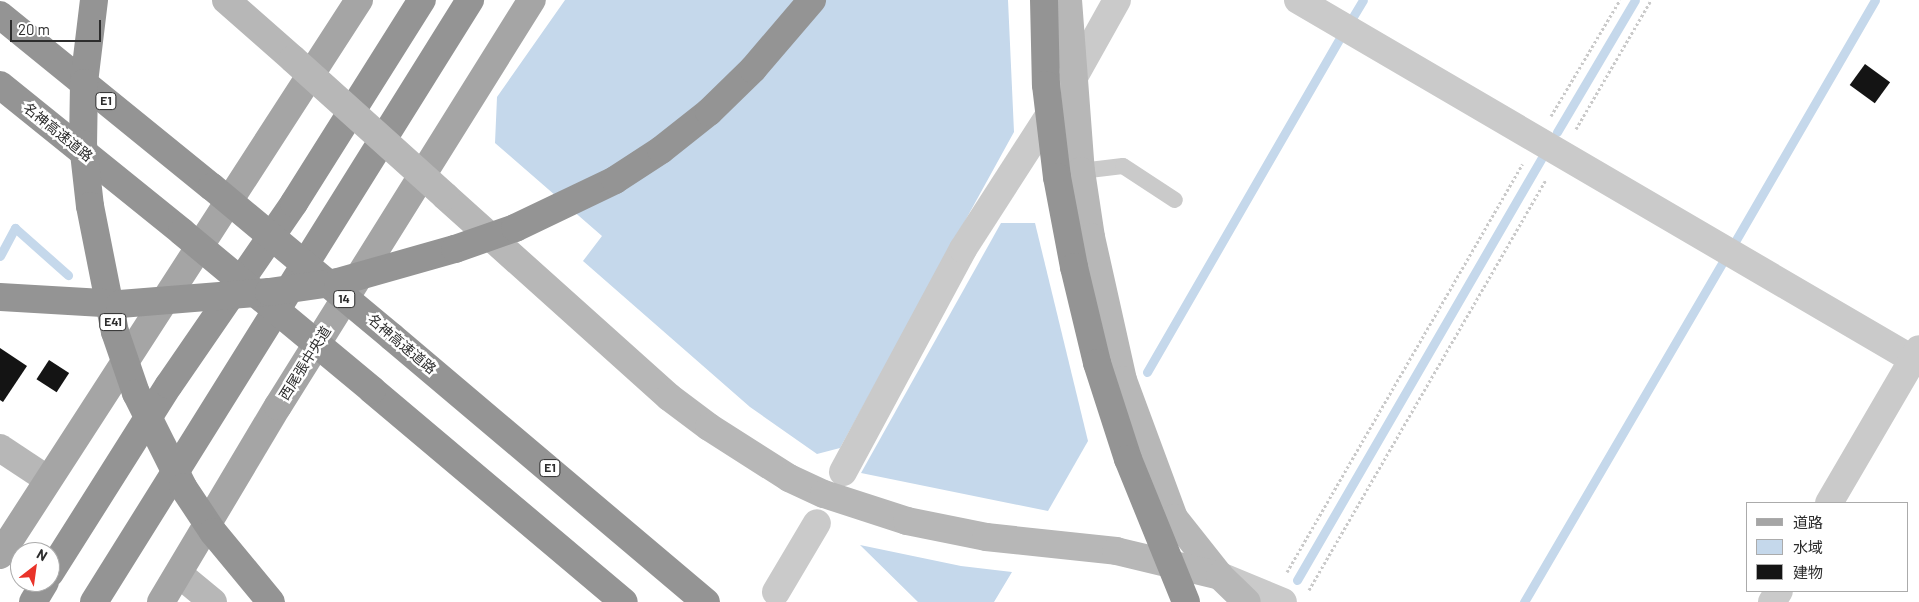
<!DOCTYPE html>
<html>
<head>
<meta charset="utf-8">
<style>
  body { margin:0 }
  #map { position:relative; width:1919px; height:602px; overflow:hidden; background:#fff; font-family:Barlow,"Noto Sans JP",sans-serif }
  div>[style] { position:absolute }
  .water>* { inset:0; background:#c5d8eb }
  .stream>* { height:9px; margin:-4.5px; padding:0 4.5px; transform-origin:4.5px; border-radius:4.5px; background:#c5d8eb }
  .building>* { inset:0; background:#141414; transform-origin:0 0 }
  .path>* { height:3px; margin-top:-1.5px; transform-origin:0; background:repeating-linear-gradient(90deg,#cacaca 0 2.5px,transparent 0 5px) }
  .lane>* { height:16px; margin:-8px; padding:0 8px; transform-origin:8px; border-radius:8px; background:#cacaca }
  .street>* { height:28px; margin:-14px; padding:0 14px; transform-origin:14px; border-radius:14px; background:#cacaca }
  .secondary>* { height:28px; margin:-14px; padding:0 14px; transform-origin:14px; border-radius:14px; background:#b7b7b7 }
  .primary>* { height:28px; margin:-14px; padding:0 14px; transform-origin:14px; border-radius:14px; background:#a5a5a5 }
  .highway>* { height:28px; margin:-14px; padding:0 14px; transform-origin:14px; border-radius:14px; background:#949494 }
  .secondary-bridge>* { height:28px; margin:-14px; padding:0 14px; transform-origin:14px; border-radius:14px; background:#b7b7b7 }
  .highway-bridge>* { height:28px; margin:-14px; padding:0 14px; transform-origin:14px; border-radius:14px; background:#949494 }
  span { translate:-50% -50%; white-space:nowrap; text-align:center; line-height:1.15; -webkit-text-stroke:5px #fff; paint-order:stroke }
  .shield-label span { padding:1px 4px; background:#fff; border:1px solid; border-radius:4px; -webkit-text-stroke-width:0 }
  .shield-label { font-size:12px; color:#2d2d2d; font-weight:700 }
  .street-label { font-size:14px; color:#2d2d2d }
  .legend { position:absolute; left:1746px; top:502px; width:162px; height:90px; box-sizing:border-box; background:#fff; border:1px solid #ababab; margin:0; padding:6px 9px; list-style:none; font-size:15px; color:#2d2d2d }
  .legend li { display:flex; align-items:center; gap:10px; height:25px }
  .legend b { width:25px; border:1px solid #ababab }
  .north { position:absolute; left:10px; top:542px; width:50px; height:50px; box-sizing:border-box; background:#fff; border:1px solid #ababab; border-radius:50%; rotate:30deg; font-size:14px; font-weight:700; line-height:20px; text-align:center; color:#2d2d2d }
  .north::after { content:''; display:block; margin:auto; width:18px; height:22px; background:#e93329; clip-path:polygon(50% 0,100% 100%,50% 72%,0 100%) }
  .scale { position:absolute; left:10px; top:20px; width:91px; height:22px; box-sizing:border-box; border:2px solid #2d2d2d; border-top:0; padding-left:6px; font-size:15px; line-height:18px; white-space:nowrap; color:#2d2d2d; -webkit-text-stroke:4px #fff; paint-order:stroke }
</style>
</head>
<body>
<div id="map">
  <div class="water">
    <div style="clip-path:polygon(565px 0,1008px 0,1014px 132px,840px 448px,817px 454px,750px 407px,583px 261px,602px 236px,495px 143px,497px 97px)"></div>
    <div style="clip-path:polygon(1001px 223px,1035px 223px,1088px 441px,1048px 511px,861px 473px)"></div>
    <div style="clip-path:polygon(860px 545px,961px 566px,1012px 572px,994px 602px,918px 602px)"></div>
  </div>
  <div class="stream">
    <div style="left:1356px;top:23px;width:6px;rotate:-149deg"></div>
    <div style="left:1351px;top:20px;width:23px;rotate:-59deg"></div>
    <div style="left:1557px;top:132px;width:153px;rotate:-59.4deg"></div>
    <div style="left:1733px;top:245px;width:283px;rotate:-59.9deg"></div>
    <div style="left:0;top:256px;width:32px;rotate:-62deg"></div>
    <div style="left:15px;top:228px;width:71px;rotate:41.6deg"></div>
    <div style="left:1147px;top:372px;width:384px;rotate:-60deg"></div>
    <div style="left:1297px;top:580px;width:487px;rotate:-59.9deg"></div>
    <div style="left:1524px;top:602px;width:393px;rotate:-59.7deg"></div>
  </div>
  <div class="building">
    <div style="left:1865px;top:64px;width:31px;height:26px;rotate:36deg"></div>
    <div style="clip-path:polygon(0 348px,27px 366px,3px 402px,0 400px)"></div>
    <div style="left:49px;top:360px;width:24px;height:23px;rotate:33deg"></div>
  </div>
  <div class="path">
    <div style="left:1551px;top:116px;width:135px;rotate:-59.3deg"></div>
    <div style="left:1576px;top:129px;width:149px;rotate:-59.8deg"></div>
    <div style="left:1287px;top:572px;width:471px;rotate:-60deg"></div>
    <div style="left:1309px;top:590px;width:474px;rotate:-60deg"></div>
  </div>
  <div class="lane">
    <div style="left:1081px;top:171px;width:42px;rotate:-6.8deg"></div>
    <div style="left:1123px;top:166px;width:62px;rotate:33.2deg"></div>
  </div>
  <div class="street">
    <div style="left:1298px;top:0;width:719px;rotate:30.31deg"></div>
    <div style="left:843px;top:472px;width:253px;rotate:-61.7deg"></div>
    <div style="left:963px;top:249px;width:205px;rotate:-57.2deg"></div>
    <div style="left:1074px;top:77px;width:88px;rotate:-60.8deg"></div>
    <div style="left:1829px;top:503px;width:178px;rotate:-59.7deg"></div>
    <div style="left:1220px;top:576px;width:68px;rotate:22.4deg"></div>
    <div style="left:776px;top:592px;width:80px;rotate:-59.3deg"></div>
    <div style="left:1772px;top:602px;width:13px;rotate:-58deg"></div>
  </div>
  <div class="secondary">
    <div style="left:226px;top:0;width:89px;rotate:41.4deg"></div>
    <div style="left:1068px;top:0;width:171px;rotate:85.7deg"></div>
    <div style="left:1081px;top:171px;width:67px;rotate:81.4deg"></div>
    <div style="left:1091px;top:237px;width:147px;rotate:77.4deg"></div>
    <div style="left:1123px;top:380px;width:147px;rotate:69.7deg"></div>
    <div style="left:1174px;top:518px;width:74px;rotate:51.6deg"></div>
    <div style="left:445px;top:196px;width:301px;rotate:41.9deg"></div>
    <div style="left:669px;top:397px;width:50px;rotate:36.9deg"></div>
    <div style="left:709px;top:427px;width:95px;rotate:32.5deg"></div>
    <div style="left:789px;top:478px;width:38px;rotate:25deg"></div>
    <div style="left:824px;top:494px;width:87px;rotate:18deg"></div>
    <div style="left:907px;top:521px;width:81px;rotate:11.4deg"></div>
    <div style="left:986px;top:537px;width:131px;rotate:6.1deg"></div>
    <div style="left:1116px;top:551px;width:107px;rotate:13.5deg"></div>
    <div style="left:1220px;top:576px;width:37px;rotate:44deg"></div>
    <div style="left:0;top:448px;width:56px;rotate:33.4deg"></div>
    <div style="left:179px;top:574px;width:44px;rotate:39.5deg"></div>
  </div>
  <div class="primary">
    <div style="left:0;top:555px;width:661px;rotate:-57.1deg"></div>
    <div style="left:161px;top:602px;width:228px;rotate:-59.2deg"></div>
    <div style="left:278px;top:406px;width:479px;rotate:-58deg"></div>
  </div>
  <div class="highway">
    <div style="left:0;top:15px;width:273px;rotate:39.1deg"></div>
    <div style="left:0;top:85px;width:234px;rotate:38.9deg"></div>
    <div style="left:392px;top:337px;width:411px;rotate:40.2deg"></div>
    <div style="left:372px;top:390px;width:329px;rotate:40.1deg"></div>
    <div style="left:50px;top:573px;width:222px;rotate:-57.7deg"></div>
    <div style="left:169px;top:385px;width:221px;rotate:-55.5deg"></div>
    <div style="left:294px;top:203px;width:240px;rotate:-57.8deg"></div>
    <div style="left:33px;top:602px;width:23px;rotate:-59deg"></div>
    <div style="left:94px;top:602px;width:710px;rotate:-58.01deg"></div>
  </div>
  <div class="secondary-bridge">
    <div style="left:293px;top:59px;width:205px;rotate:42deg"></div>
  </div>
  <div class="highway-bridge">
    <div style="left:94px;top:0;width:84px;rotate:96.9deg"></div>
    <div style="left:84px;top:83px;width:61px;rotate:90.9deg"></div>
    <div style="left:83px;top:144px;width:62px;rotate:83.6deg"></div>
    <div style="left:90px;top:206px;width:128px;rotate:78.8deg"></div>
    <div style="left:115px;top:332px;width:65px;rotate:71deg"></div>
    <div style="left:136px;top:393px;width:105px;rotate:63.4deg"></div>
    <div style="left:183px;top:487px;width:54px;rotate:56.3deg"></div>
    <div style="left:213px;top:532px;width:91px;rotate:50.4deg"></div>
    <div style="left:1044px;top:0;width:85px;rotate:88.7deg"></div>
    <div style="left:1046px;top:85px;width:93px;rotate:83.2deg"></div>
    <div style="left:1057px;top:177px;width:92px;rotate:79.3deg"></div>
    <div style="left:1074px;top:267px;width:99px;rotate:76.5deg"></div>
    <div style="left:1097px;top:363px;width:101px;rotate:72.1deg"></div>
    <div style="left:1128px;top:459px;width:154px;rotate:67.9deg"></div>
    <div style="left:212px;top:187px;width:234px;rotate:39.8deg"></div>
    <div style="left:182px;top:232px;width:247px;rotate:39.7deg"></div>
    <div style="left:0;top:297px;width:120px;rotate:3.3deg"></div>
    <div style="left:120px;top:304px;width:149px;rotate:-4.6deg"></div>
    <div style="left:269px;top:292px;width:70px;rotate:-8.2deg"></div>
    <div style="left:338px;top:282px;width:122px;rotate:-15.8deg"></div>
    <div style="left:455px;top:249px;width:64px;rotate:-19.3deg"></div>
    <div style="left:515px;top:228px;width:111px;rotate:-25.6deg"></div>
    <div style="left:615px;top:180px;width:55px;rotate:-33.1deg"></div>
    <div style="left:661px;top:150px;width:61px;rotate:-38.4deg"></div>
    <div style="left:709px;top:112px;width:62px;rotate:-44.3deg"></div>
    <div style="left:753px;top:69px;width:91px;rotate:-49.5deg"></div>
  </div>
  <div class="shield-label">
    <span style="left:106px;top:101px">E1</span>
    <span style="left:344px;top:299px">14</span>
    <span style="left:113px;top:322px">E41</span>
    <span style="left:550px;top:468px">E1</span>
  </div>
  <div class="street-label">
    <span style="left:58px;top:132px;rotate:39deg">名神高速道路</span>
    <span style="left:402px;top:344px;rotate:40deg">名神高速道路</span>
    <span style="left:305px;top:363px;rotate:-58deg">西尾張中央道</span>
  </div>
  <ul class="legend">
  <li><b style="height:6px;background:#a5a5a5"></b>道路</li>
  <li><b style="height:14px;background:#c5d8eb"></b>水域</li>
  <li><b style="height:14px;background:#141414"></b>建物</li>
  </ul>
  <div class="north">N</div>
  <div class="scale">20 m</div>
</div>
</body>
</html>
